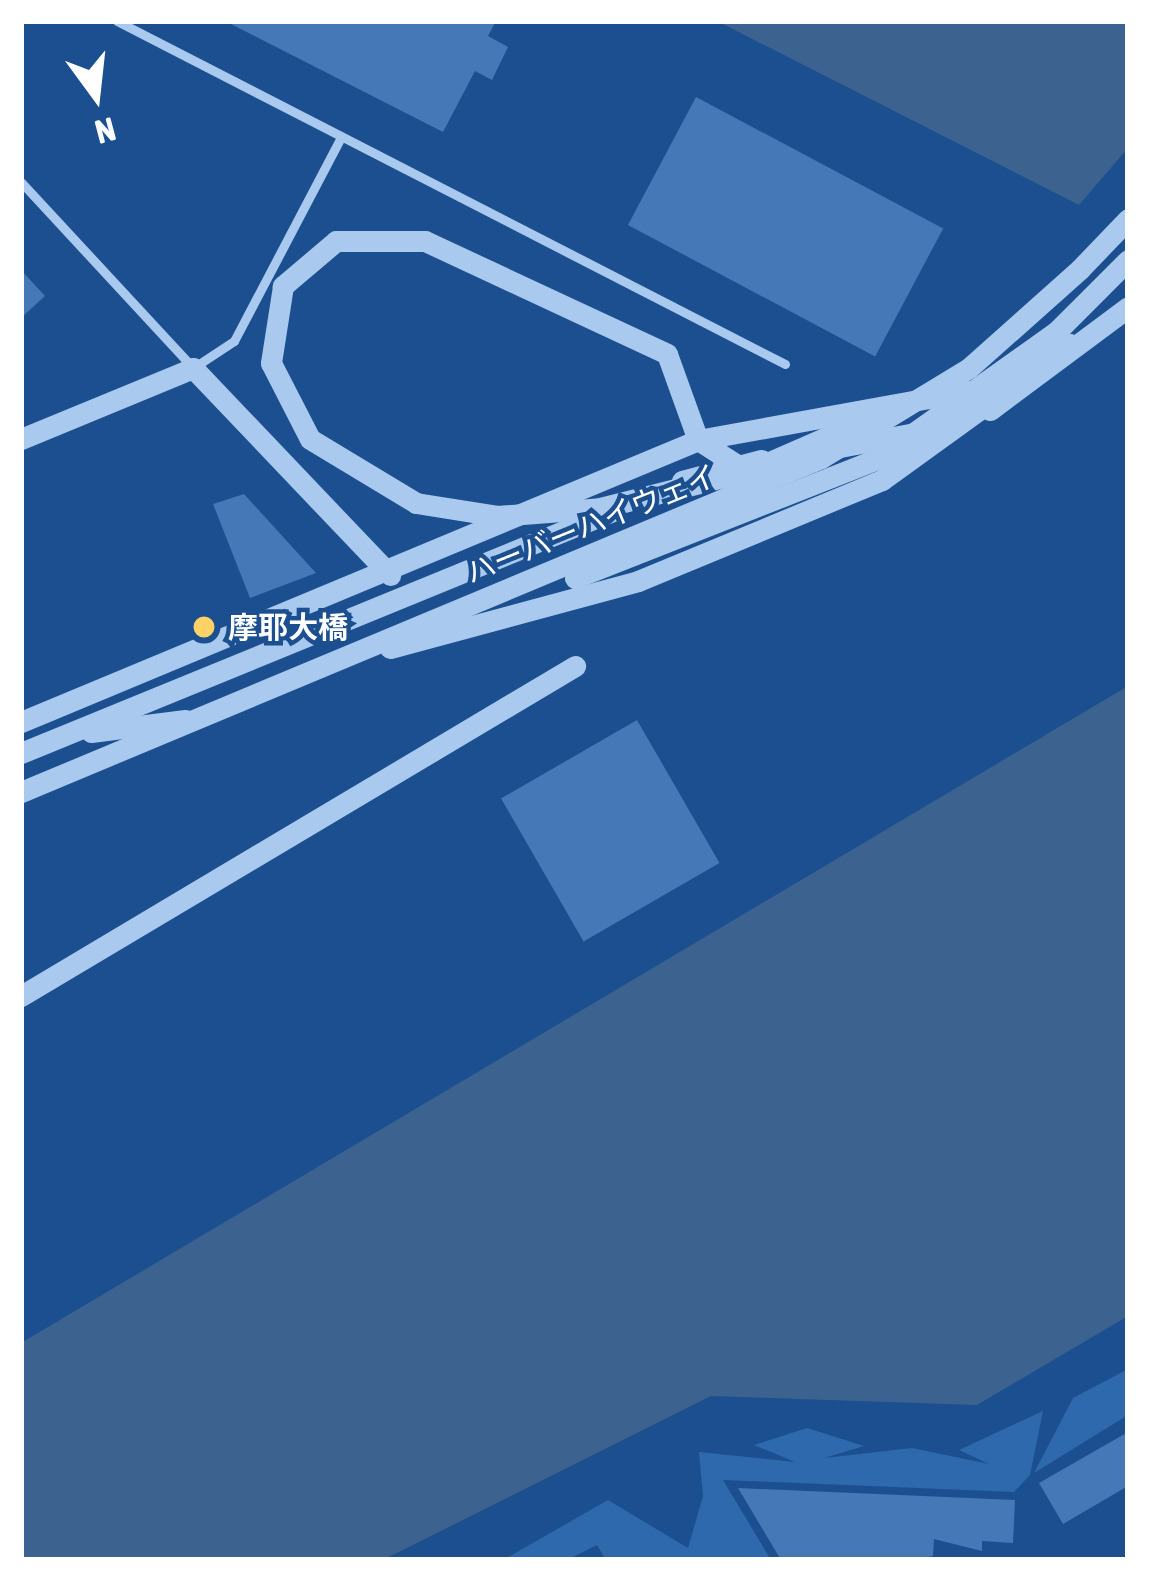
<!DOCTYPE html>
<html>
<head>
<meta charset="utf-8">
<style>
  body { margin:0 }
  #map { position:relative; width:1149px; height:1581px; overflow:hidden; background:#1b4f8f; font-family:"Asap Condensed","Noto Sans JP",sans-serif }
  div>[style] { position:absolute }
  .green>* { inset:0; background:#2e69ad }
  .water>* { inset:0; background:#3c6290 }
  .building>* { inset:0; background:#4478b7; transform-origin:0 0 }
  .service>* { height:9px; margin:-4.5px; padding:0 4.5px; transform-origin:4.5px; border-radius:4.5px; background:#a9c9ee }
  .tertiary>* { height:21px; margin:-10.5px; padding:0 10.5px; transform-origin:10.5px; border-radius:10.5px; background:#a9c9ee }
  .tertiary-bridge>* { height:21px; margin:-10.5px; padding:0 10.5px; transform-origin:10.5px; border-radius:10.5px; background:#a9c9ee }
  .dots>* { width:33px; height:33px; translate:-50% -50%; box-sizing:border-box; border:6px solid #1b4f8f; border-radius:50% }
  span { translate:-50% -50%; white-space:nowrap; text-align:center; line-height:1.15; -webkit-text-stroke:9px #1b4f8f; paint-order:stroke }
  .street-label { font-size:30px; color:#fff }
  .poi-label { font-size:30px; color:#fff; font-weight:700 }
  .left { translate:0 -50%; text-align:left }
  .frame { position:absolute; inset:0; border:24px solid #fff; pointer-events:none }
  .north { position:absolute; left:36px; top:36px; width:120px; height:120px; -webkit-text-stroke:9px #1b4f8f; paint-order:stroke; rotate:165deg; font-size:33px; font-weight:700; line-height:48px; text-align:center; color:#fff }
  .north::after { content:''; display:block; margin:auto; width:42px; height:54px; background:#fff; clip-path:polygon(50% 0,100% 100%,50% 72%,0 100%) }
</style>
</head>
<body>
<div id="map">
  <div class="green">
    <div style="clip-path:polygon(1128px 1369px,1128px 1415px,1034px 1473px,1073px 1398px)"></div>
    <div style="clip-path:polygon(1043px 1411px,1030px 1475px,1014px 1492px,723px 1480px,771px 1560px,606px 1560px,597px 1545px,567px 1560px,503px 1560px,608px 1500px,688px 1548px,703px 1496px,699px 1452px,795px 1462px,754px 1445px,807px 1428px,864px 1446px,824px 1458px,912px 1448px,989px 1464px,959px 1450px)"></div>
  </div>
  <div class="water">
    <div style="clip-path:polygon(717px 21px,1128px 21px,1128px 148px,1079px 205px)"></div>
    <div style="clip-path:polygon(1128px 686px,1128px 1316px,977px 1405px,711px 1396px,383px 1560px,21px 1560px,21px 1343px)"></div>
  </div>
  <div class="building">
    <div style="clip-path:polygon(225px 21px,496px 21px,488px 36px,508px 47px,492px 80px,475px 71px,443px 132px)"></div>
    <div style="left:696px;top:97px;width:280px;height:145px;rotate:28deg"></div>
    <div style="clip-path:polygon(21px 270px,45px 296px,21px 318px)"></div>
    <div style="clip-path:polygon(244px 494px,316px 573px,250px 598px,213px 504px)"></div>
    <div style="left:637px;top:720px;width:165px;height:157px;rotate:60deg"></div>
    <div style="clip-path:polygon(1128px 1432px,1128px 1486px,1063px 1524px,1039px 1483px)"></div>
    <div style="clip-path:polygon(738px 1488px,1015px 1500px,1013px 1543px,982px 1541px,982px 1551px,934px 1539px,933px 1556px,912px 1560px,781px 1560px)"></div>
  </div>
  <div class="service">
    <div style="left:117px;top:21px;width:751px;rotate:27.18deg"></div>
    <div style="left:21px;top:182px;width:253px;rotate:47.2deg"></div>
    <div style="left:193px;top:368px;width:49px;rotate:-33.4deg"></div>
    <div style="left:234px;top:341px;width:226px;rotate:-62.3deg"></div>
  </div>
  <div class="tertiary">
    <div style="left:336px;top:241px;width:89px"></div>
    <div style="left:425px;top:241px;width:267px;rotate:25deg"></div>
    <div style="left:667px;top:354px;width:91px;rotate:70.2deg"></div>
    <div style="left:698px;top:440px;width:43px;rotate:32.6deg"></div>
    <div style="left:1080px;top:269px;width:69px;rotate:-46.2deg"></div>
    <div style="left:1056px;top:332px;width:102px;rotate:-45deg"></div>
    <div style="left:990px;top:410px;width:172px;rotate:-36.7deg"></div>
    <div style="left:21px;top:439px;width:186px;rotate:-22.4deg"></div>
    <div style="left:193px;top:368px;width:286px;rotate:46.4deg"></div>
    <div style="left:840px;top:447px;width:76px;rotate:-10.6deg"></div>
    <div style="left:682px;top:481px;width:82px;rotate:-14.9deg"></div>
    <div style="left:390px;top:648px;width:257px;rotate:-15.1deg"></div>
    <div style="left:21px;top:722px;width:733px;rotate:-22.61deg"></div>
    <div style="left:698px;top:440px;width:274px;rotate:-10.3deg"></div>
    <div style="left:91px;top:732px;width:95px;rotate:-7.3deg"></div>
    <div style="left:21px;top:753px;width:642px;rotate:-22.25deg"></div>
    <div style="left:21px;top:996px;width:645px;rotate:-30.78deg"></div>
  </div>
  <div class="tertiary-bridge">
    <div style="left:336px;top:241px;width:70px;rotate:139.7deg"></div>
    <div style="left:283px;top:286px;width:78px;rotate:98.9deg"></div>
    <div style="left:271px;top:363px;width:85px;rotate:62.8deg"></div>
    <div style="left:310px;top:439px;width:124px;rotate:31.1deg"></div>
    <div style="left:416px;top:503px;width:82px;rotate:9.1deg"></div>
    <div style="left:497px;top:516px;width:103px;rotate:-4.4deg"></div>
    <div style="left:600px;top:508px;width:156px;rotate:-14.1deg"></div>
    <div style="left:751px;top:470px;width:118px;rotate:-23.5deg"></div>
    <div style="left:575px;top:578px;width:325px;rotate:-21.5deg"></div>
    <div style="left:877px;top:459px;width:219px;rotate:-35.4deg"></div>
    <div style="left:638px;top:581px;width:264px;rotate:-22.5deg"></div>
    <div style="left:882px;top:480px;width:232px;rotate:-35.9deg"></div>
    <div style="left:21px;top:792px;width:867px;rotate:-22.66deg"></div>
    <div style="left:821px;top:458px;width:173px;rotate:-31.3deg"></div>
    <div style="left:969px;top:368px;width:149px;rotate:-41.7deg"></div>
  </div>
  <div class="dots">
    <div style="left:204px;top:627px;background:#ffd166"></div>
  </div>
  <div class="street-label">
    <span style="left:591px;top:524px;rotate:-22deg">ハーバーハイウェイ</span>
  </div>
  <div class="poi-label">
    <span class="left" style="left:228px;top:627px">摩耶大橋</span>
  </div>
  <div class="frame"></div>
  <div class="north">N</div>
</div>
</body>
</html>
